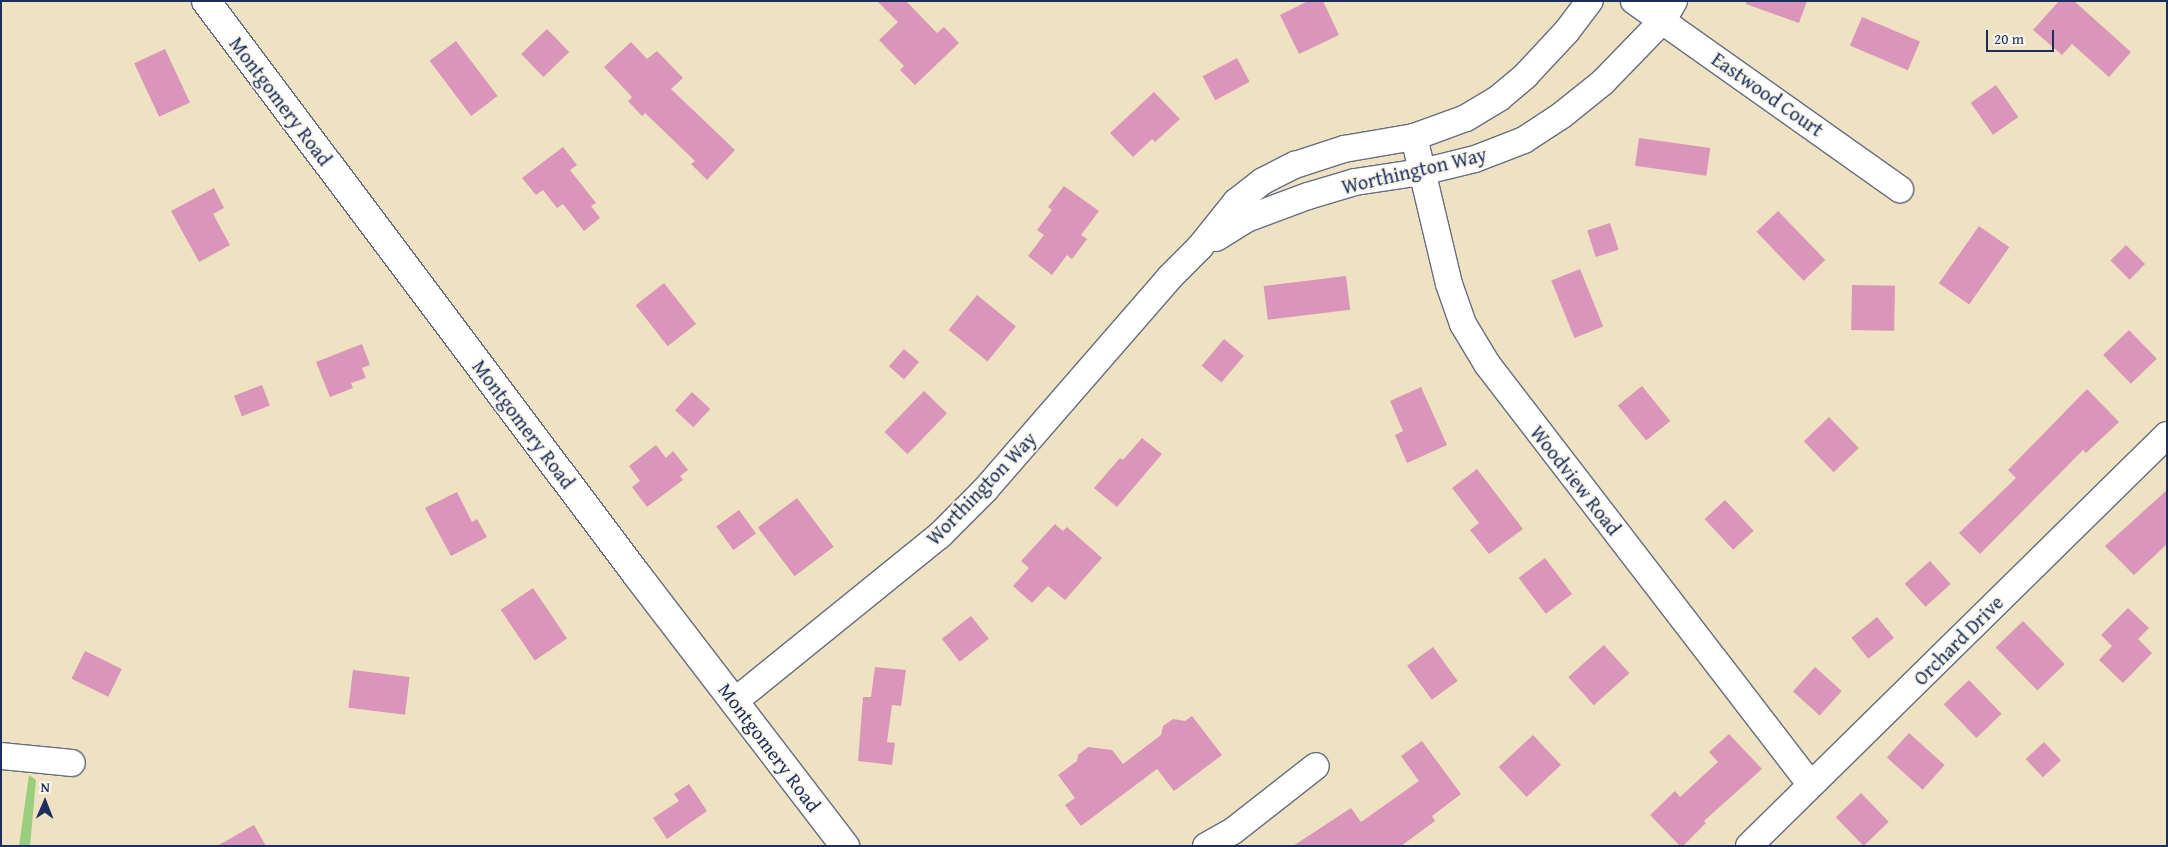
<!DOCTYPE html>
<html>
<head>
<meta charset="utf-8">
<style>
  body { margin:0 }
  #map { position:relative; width:2168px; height:847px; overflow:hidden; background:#eee2c2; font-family:"Gentium Book Plus",serif }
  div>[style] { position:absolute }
  .green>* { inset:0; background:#9acd7e }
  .building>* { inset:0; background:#da96ba; transform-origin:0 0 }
  .roads { filter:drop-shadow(1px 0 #656e81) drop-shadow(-1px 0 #656e81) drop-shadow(0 1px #656e81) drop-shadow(0 -1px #656e81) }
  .minor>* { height:26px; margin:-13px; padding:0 13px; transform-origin:13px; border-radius:13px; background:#fff }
  .secondary>* { height:28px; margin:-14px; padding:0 14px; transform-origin:14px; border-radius:14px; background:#fff }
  span { translate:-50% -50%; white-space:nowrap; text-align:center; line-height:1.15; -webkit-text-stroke:4px #fbf7ec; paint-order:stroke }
  .street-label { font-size:20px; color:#1b2f5e }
  .frame { position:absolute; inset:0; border:2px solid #1b2f5e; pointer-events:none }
  .north { position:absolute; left:20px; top:777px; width:50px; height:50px; -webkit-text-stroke:4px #fbf7ec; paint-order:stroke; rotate:1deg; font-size:14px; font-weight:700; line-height:20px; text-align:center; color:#1b2f5e }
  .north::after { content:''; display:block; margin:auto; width:18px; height:22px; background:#1b2f5e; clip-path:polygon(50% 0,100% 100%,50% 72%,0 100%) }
  .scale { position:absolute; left:1986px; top:30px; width:68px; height:22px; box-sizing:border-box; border:2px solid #1b2f5e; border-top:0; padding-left:6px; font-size:15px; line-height:18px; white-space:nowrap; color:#1b2f5e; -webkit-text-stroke:4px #fbf7ec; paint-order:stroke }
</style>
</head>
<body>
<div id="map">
  <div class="green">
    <div style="clip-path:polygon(29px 775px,36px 780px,30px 846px,19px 846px)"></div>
  </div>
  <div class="building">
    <div style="clip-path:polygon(877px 1px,906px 1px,937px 33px,944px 27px,959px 43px,915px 85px,900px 70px,904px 66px,879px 40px,898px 22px)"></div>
    <div style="clip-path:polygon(1308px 1px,1323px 1px,1339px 35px,1299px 54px,1280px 15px)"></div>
    <div style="clip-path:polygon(1746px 1px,1807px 1px,1799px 23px,1746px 4px)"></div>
    <div style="clip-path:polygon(2059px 1px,2074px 1px,2131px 52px,2109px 77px,2072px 44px,2062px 55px,2033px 30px)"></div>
    <div style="left:1862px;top:17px;width:63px;height:31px;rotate:23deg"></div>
    <div style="left:547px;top:29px;width:32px;height:36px;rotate:46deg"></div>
    <div style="left:456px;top:41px;width:69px;height:33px;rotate:53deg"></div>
    <div style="clip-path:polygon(631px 42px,647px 59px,657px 51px,683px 78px,671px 89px,735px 150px,707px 180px,691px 164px,695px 161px,645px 113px,642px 116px,628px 101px,632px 97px,604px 67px)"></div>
    <div style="left:165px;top:49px;width:59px;height:34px;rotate:65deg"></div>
    <div style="left:1237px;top:58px;width:27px;height:39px;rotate:62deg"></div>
    <div style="left:1996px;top:85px;width:39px;height:31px;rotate:55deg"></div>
    <div style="clip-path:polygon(1154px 92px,1180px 119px,1155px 142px,1152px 139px,1133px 157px,1110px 133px)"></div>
    <div style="left:1639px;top:138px;width:72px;height:28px;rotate:8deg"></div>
    <div style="clip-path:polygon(563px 147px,577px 165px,570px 170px,596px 203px,591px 206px,600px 218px,584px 231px,563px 204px,557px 208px,543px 190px,536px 195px,522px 178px)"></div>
    <div style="clip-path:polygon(1064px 186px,1099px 211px,1081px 235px,1087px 239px,1072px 259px,1067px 255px,1052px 275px,1028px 256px,1044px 235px,1037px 230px,1052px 210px,1048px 207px)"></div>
    <div style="clip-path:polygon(214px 188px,224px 208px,213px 214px,230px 245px,199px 262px,171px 211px)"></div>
    <div style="left:1778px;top:211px;width:68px;height:30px;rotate:46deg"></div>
    <div style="left:1610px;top:223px;width:28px;height:24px;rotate:72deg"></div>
    <div style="left:1979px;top:226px;width:37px;height:70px;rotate:35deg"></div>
    <div style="left:2126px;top:245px;width:27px;height:22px;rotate:45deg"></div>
    <div style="left:1580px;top:269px;width:62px;height:31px;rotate:68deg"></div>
    <div style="left:1346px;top:276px;width:34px;height:83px;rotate:83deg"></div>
    <div style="left:664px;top:283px;width:52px;height:36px;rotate:52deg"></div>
    <div style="left:1852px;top:285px;width:43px;height:45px;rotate:1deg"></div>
    <div style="left:977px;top:295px;width:50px;height:45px;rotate:39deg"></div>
    <div style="left:2129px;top:330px;width:40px;height:36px;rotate:46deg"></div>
    <div style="left:1224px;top:339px;width:26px;height:35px;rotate:40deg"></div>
    <div style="clip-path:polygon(362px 344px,370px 365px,362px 368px,366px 378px,351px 383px,353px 388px,330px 397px,316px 362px)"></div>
    <div style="left:904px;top:349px;width:20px;height:23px;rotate:41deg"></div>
    <div style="left:262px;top:385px;width:22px;height:30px;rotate:69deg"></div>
    <div style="left:1642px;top:386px;width:45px;height:31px;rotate:51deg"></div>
    <div style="clip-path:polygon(1421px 387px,1447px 445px,1407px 463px,1395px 435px,1403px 431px,1390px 401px)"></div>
    <div style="clip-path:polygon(2087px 389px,2119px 422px,2086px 453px,2083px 450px,1980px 554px,1959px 533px,2016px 478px,2008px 470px)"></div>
    <div style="left:924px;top:391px;width:32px;height:57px;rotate:44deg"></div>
    <div style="left:692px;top:392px;width:25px;height:25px;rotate:43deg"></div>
    <div style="left:1829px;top:417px;width:43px;height:35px;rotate:46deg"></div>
    <div style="clip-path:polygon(1142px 438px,1162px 454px,1117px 507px,1094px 488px,1120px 458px,1123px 460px)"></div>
    <div style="clip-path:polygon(656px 445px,666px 458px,673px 451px,688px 470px,680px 476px,683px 480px,647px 507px,632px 487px,640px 481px,629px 466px)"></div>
    <div style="clip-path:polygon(1477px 469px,1523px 529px,1489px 554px,1470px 530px,1479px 523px,1452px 488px)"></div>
    <div style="clip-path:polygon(2167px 490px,2167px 544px,2134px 575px,2105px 546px)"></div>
    <div style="clip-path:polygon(457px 492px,472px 522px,477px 519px,487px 537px,451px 556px,425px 508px)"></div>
    <div style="left:797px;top:498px;width:61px;height:49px;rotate:53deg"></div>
    <div style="left:1725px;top:500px;width:42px;height:28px;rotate:47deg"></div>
    <div style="left:739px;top:510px;width:29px;height:28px;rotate:54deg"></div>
    <div style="clip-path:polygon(1055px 524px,1063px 531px,1067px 527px,1102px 558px,1065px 600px,1048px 586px,1032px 603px,1013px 586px,1029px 568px,1021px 561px)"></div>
    <div style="left:1545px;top:558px;width:45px;height:33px;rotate:53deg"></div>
    <div style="left:1930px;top:561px;width:31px;height:34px;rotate:48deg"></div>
    <div style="left:533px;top:588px;width:61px;height:39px;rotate:56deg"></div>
    <div style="clip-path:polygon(2128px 608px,2149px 628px,2138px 639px,2152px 653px,2123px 683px,2099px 660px,2112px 646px,2101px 635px)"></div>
    <div style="left:971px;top:616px;width:29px;height:37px;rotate:52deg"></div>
    <div style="left:1877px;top:617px;width:27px;height:33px;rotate:51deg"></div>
    <div style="left:2023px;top:621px;width:60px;height:38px;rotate:46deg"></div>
    <div style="left:1604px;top:645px;width:38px;height:48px;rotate:48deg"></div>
    <div style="left:1433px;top:647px;width:42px;height:32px;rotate:54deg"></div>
    <div style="left:85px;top:651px;width:41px;height:31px;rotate:26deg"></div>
    <div style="clip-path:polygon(875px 667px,906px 670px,901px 706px,892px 705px,887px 742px,895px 743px,892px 765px,858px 761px,863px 697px,871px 697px)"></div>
    <div style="left:1815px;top:667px;width:36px;height:33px;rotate:42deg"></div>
    <div style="left:353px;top:670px;width:57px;height:38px;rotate:7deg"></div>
    <div style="left:1969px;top:680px;width:47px;height:35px;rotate:46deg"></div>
    <div style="clip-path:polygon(1192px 716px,1222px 755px,1174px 791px,1157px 769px,1081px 826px,1065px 805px,1075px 798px,1058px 775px,1077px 761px,1078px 755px,1088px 747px,1112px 750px,1123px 764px,1161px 735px,1163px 726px,1173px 719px,1185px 721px)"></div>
    <div style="left:1909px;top:733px;width:48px;height:33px;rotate:42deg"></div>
    <div style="clip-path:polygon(1729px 734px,1762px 769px,1704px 821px,1706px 823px,1683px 846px,1680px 846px,1650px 815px,1675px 791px,1680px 797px,1718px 762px,1709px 752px)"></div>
    <div style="left:1533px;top:735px;width:41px;height:47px;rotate:47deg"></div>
    <div style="clip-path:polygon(1422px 741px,1461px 794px,1432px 816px,1435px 821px,1401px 846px,1293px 846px,1351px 808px,1361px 822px,1419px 781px,1401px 756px)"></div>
    <div style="left:2044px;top:742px;width:25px;height:25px;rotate:47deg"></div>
    <div style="clip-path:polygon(689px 784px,707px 811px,667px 839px,653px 818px,679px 801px,674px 794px)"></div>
    <div style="left:1861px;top:793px;width:40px;height:35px;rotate:46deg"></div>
    <div style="clip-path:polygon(254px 825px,266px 846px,217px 846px)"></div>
  </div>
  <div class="roads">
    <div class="minor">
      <div style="left:1634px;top:1px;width:326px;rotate:35.3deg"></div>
      <div style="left:1414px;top:137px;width:151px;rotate:76.6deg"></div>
      <div style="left:1449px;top:284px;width:42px;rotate:70.7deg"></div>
      <div style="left:1463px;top:324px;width:47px;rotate:59deg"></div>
      <div style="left:1487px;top:364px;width:531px;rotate:52.42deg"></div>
      <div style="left:1216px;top:238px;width:36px;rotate:-32deg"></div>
      <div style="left:1246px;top:219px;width:66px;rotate:-20.4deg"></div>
      <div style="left:1308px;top:196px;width:49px;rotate:-16.6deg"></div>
      <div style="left:1355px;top:182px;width:68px;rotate:-8.5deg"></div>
      <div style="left:1422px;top:172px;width:55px;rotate:-13.8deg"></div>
      <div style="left:1475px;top:159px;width:53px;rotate:-21.2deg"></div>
      <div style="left:1524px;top:140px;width:45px;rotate:-33.3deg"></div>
      <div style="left:1562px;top:115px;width:53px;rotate:-38.8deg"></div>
      <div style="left:1603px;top:82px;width:86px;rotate:-45.9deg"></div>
      <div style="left:1663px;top:20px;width:22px;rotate:-60deg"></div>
      <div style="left:735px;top:701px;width:264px;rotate:-39deg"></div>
      <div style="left:940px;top:535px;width:64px;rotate:-45deg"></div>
      <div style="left:985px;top:490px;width:282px;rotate:-49deg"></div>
      <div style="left:1170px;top:277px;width:42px;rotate:-45deg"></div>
      <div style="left:1200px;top:247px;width:58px;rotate:-51.3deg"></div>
      <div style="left:1236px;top:202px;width:34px;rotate:-38deg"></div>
      <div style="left:1263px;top:181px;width:36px;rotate:-27deg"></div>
      <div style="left:1295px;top:165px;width:52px;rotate:-18.1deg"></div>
      <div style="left:1344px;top:149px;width:71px;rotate:-9.7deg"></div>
      <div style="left:1414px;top:137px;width:55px;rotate:-20.1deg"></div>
      <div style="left:1466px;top:118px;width:39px;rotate:-31deg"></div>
      <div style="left:1499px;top:98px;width:35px;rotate:-40deg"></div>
      <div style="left:1526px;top:75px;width:60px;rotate:-47deg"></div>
      <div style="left:1567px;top:31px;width:38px;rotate:-53deg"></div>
      <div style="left:1px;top:756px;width:71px;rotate:5.6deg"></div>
      <div style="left:1206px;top:846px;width:31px;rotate:-29deg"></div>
      <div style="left:1233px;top:831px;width:105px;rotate:-38.1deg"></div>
      <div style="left:1749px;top:846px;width:586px;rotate:-44.52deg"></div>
    </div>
    <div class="secondary">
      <div style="left:206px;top:1px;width:718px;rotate:53.1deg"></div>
      <div style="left:637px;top:575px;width:342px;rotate:52.5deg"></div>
    </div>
  </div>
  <div class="street-label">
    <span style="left:1768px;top:94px;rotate:35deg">Eastwood Court</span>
    <span style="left:281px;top:101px;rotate:53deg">Montgomery Road</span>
    <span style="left:1414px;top:170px;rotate:-13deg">Worthington Way</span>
    <span style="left:524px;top:424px;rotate:53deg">Montgomery Road</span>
    <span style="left:1576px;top:480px;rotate:52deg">Woodview Road</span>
    <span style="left:981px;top:488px;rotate:-46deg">Worthington Way</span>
    <span style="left:1958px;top:640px;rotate:-45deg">Orchard Drive</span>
    <span style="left:770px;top:747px;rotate:53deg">Montgomery Road</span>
  </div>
  <div class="frame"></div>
  <div class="north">N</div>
  <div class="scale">20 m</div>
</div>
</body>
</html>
